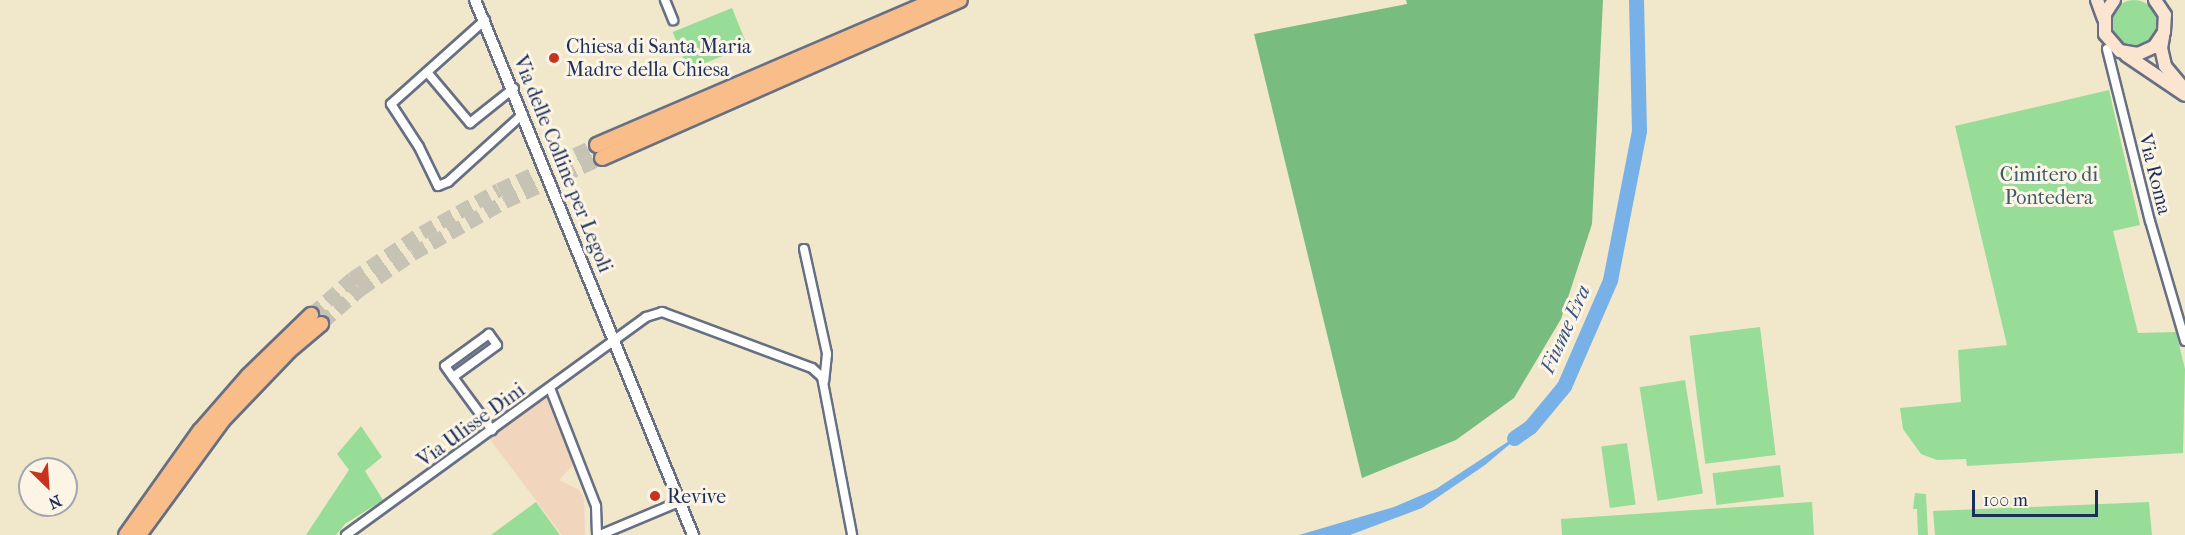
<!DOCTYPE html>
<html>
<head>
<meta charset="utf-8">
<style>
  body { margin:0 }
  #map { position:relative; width:2185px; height:535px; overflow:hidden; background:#f1e7ca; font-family:"IM FELL French Canon",serif }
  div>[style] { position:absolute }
  .built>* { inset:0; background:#f1d5bc }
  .green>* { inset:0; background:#97dd97; transform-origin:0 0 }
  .round { border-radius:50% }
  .forest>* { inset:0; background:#79bc80 }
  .water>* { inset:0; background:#78b0e8 }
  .river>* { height:15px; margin:-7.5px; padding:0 7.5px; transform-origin:7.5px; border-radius:7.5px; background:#78b0e8 }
  .trunk-tunnel>* { height:14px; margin-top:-7px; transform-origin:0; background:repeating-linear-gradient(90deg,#c6c2b4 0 14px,transparent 0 21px) }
  .roads { filter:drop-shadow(2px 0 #666f84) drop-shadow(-2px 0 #666f84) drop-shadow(0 2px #666f84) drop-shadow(0 -2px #666f84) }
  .minor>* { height:8px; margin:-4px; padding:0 4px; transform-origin:4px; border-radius:4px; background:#fff }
  .tertiary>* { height:10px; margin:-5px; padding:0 5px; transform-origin:5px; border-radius:5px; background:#fff }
  .secondary>* { height:12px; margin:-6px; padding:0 6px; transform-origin:6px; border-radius:6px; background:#fce5d0 }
  .trunk>* { height:14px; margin:-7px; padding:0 7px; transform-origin:7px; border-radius:7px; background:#f8bd89 }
  .dots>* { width:16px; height:16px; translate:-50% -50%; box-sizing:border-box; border:3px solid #fcf5e5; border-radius:50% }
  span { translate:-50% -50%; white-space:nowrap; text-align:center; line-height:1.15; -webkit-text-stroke:6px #fcf5e5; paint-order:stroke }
  .poi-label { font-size:20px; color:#1b2f5e }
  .left { translate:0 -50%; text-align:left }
  .street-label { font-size:20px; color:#1b2f5e }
  .park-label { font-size:20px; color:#3a5a6c }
  .water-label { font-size:21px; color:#375687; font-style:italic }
  .north { position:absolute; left:18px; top:457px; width:60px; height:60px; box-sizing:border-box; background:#fcf5e5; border:2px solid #a2a6af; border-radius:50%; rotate:155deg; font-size:16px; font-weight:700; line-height:24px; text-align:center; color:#1b2f5e }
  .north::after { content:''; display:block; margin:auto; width:21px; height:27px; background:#c8321e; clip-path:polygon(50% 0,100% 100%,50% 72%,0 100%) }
  .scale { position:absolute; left:1972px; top:490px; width:126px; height:27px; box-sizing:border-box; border:3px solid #1b2f5e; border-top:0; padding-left:8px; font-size:18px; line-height:21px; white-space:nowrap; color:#1b2f5e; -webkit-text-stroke:4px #fcf5e5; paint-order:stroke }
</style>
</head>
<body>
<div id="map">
  <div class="built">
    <div style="clip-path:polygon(547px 397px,574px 464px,559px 480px,579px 490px,584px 498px,585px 535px,562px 535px,489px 438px)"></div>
  </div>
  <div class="green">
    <div class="round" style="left:2111px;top:0;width:46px;height:46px"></div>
    <div style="left:732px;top:8px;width:41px;height:64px;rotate:68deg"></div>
    <div style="clip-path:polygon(2109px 90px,2140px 225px,2113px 231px,2138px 333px,2176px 332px,2185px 369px,2183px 453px,1967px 466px,1966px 459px,1937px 460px,1921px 454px,1903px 429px,1900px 408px,1961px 402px,1958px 350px,2007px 345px,1955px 126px)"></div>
    <div style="left:1760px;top:327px;width:129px;height:71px;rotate:83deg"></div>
    <div style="left:1685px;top:380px;width:115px;height:46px;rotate:81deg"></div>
    <div style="clip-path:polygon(361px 426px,382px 457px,365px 471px,383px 500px,345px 524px,336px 535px,306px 535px,349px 470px,337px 454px)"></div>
    <div style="left:1627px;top:443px;width:62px;height:26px;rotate:82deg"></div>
    <div style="left:1780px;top:465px;width:32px;height:68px;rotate:83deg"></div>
    <div style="clip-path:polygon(1915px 493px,1926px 494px,1928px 535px,1918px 535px,1917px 509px,1913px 509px)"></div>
    <div style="clip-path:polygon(536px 502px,560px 535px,491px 535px)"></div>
    <div style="clip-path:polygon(1812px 502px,1814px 535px,1562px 535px,1561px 519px)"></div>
    <div style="clip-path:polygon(2149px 502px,2152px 535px,1935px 535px,1933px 511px)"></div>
  </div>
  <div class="forest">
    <div style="clip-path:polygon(1406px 0,1603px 0,1592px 224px,1561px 319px,1514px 398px,1456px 440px,1362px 478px,1254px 34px,1407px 4px)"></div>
  </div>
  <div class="water">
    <div style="clip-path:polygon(1530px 427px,1485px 465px,1422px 508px,1350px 535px,1299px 535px,1394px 507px,1436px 489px)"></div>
  </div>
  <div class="river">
    <div style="left:1514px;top:438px;width:19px;rotate:-35deg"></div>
    <div style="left:1530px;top:427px;width:53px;rotate:-50.3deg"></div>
    <div style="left:1564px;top:386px;width:116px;rotate:-66.5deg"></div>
    <div style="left:1610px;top:280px;width:152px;rotate:-79deg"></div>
    <div style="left:1639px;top:131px;width:131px;rotate:-91.3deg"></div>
  </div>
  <div class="trunk-tunnel">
    <div style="left:311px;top:315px;width:55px;rotate:-41.3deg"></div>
    <div style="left:352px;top:279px;width:84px;rotate:-33.3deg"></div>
    <div style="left:422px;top:233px;width:88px;rotate:-29.2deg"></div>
    <div style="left:499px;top:190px;width:108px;rotate:-24.7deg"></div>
    <div style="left:321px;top:324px;width:52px;rotate:-41.1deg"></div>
    <div style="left:360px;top:290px;width:64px;rotate:-34.2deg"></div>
    <div style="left:413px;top:254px;width:106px;rotate:-29.5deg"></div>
    <div style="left:505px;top:202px;width:107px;rotate:-24.4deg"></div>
  </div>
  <div class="roads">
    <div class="minor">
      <div style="left:665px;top:0;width:22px;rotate:68deg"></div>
      <div style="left:485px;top:20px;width:126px;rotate:138.2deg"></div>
      <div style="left:391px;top:104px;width:51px;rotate:56.9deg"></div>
      <div style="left:419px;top:147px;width:43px;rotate:64deg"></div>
      <div style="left:438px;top:186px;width:11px;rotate:-22deg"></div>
      <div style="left:448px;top:182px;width:101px;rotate:-42.2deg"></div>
      <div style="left:2107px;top:49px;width:177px;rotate:76deg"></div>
      <div style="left:2150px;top:221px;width:125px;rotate:73.7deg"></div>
      <div style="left:427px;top:72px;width:67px;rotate:49.9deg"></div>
      <div style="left:470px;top:123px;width:56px;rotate:-38.5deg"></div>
      <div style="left:804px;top:249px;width:107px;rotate:77.6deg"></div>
      <div style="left:827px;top:354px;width:27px;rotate:96deg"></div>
      <div style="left:453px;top:377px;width:54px;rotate:-36deg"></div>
      <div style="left:497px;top:345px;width:14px;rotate:-126deg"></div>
      <div style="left:489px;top:334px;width:54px;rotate:144deg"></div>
      <div style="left:445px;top:366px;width:14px;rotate:54deg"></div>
      <div style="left:453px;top:377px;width:66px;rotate:53.7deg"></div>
      <div style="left:550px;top:388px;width:127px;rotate:68.7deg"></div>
      <div style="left:596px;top:506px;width:29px;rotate:88deg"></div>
      <div style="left:346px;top:535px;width:371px;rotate:-36deg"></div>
      <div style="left:646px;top:317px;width:17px;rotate:-17deg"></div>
      <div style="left:662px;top:312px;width:160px;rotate:20.5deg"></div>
      <div style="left:812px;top:368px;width:13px;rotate:42deg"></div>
      <div style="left:822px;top:377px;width:161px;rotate:79.2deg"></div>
      <div style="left:600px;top:535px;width:86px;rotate:-22.7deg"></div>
    </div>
    <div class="tertiary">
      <div style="left:475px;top:0;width:578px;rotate:67.83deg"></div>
    </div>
    <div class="secondary">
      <div style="left:2097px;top:0;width:20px;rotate:70deg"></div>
      <div style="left:2114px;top:0;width:17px;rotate:123deg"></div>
      <div style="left:2105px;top:14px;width:20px;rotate:90deg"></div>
      <div style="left:2105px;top:34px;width:23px;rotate:49deg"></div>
      <div style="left:2120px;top:51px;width:18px;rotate:9deg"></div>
      <div style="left:2138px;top:54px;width:17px;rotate:-24deg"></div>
      <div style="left:2154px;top:47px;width:18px;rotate:-56deg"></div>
      <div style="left:2164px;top:32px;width:17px;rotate:-87deg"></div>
      <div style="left:2165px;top:15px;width:18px;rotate:-124deg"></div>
      <div style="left:2163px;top:37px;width:11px;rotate:100deg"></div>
      <div style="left:2161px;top:48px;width:18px;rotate:77deg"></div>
      <div style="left:2165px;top:66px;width:31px;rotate:50deg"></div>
      <div style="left:2126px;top:55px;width:71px;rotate:34.1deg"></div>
    </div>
    <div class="trunk">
      <div style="left:597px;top:145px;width:368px;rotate:-23.2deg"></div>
      <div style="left:602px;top:158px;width:391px;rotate:-23.8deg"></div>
      <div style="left:126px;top:535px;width:128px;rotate:-54.6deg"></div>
      <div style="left:200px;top:431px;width:73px;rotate:-48.9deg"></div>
      <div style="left:248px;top:376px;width:88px;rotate:-44.1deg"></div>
      <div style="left:139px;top:535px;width:142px;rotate:-53.9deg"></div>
      <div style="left:223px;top:420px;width:95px;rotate:-46.3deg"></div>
      <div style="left:289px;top:351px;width:42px;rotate:-40.2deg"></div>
    </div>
  </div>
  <div class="dots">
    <div style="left:554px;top:58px;background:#c8321e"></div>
    <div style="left:655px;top:496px;background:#c8321e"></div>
  </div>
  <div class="poi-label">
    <span class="left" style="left:566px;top:58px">Chiesa di Santa Maria<br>Madre della Chiesa</span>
    <span class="left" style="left:667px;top:496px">Revive</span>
  </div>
  <div class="street-label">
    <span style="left:563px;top:164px;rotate:68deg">Via delle Colline per Legoli</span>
    <span style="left:2155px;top:174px;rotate:76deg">Via Roma</span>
    <span style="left:471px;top:425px;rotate:-36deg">Via Ulisse Dini</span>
  </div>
  <div class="park-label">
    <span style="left:2049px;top:186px">Cimitero di<br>Pontedera</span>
  </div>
  <div class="water-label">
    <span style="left:1565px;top:329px;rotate:-66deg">Fiume Era</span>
  </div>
  <div class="north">N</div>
  <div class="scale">100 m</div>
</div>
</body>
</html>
